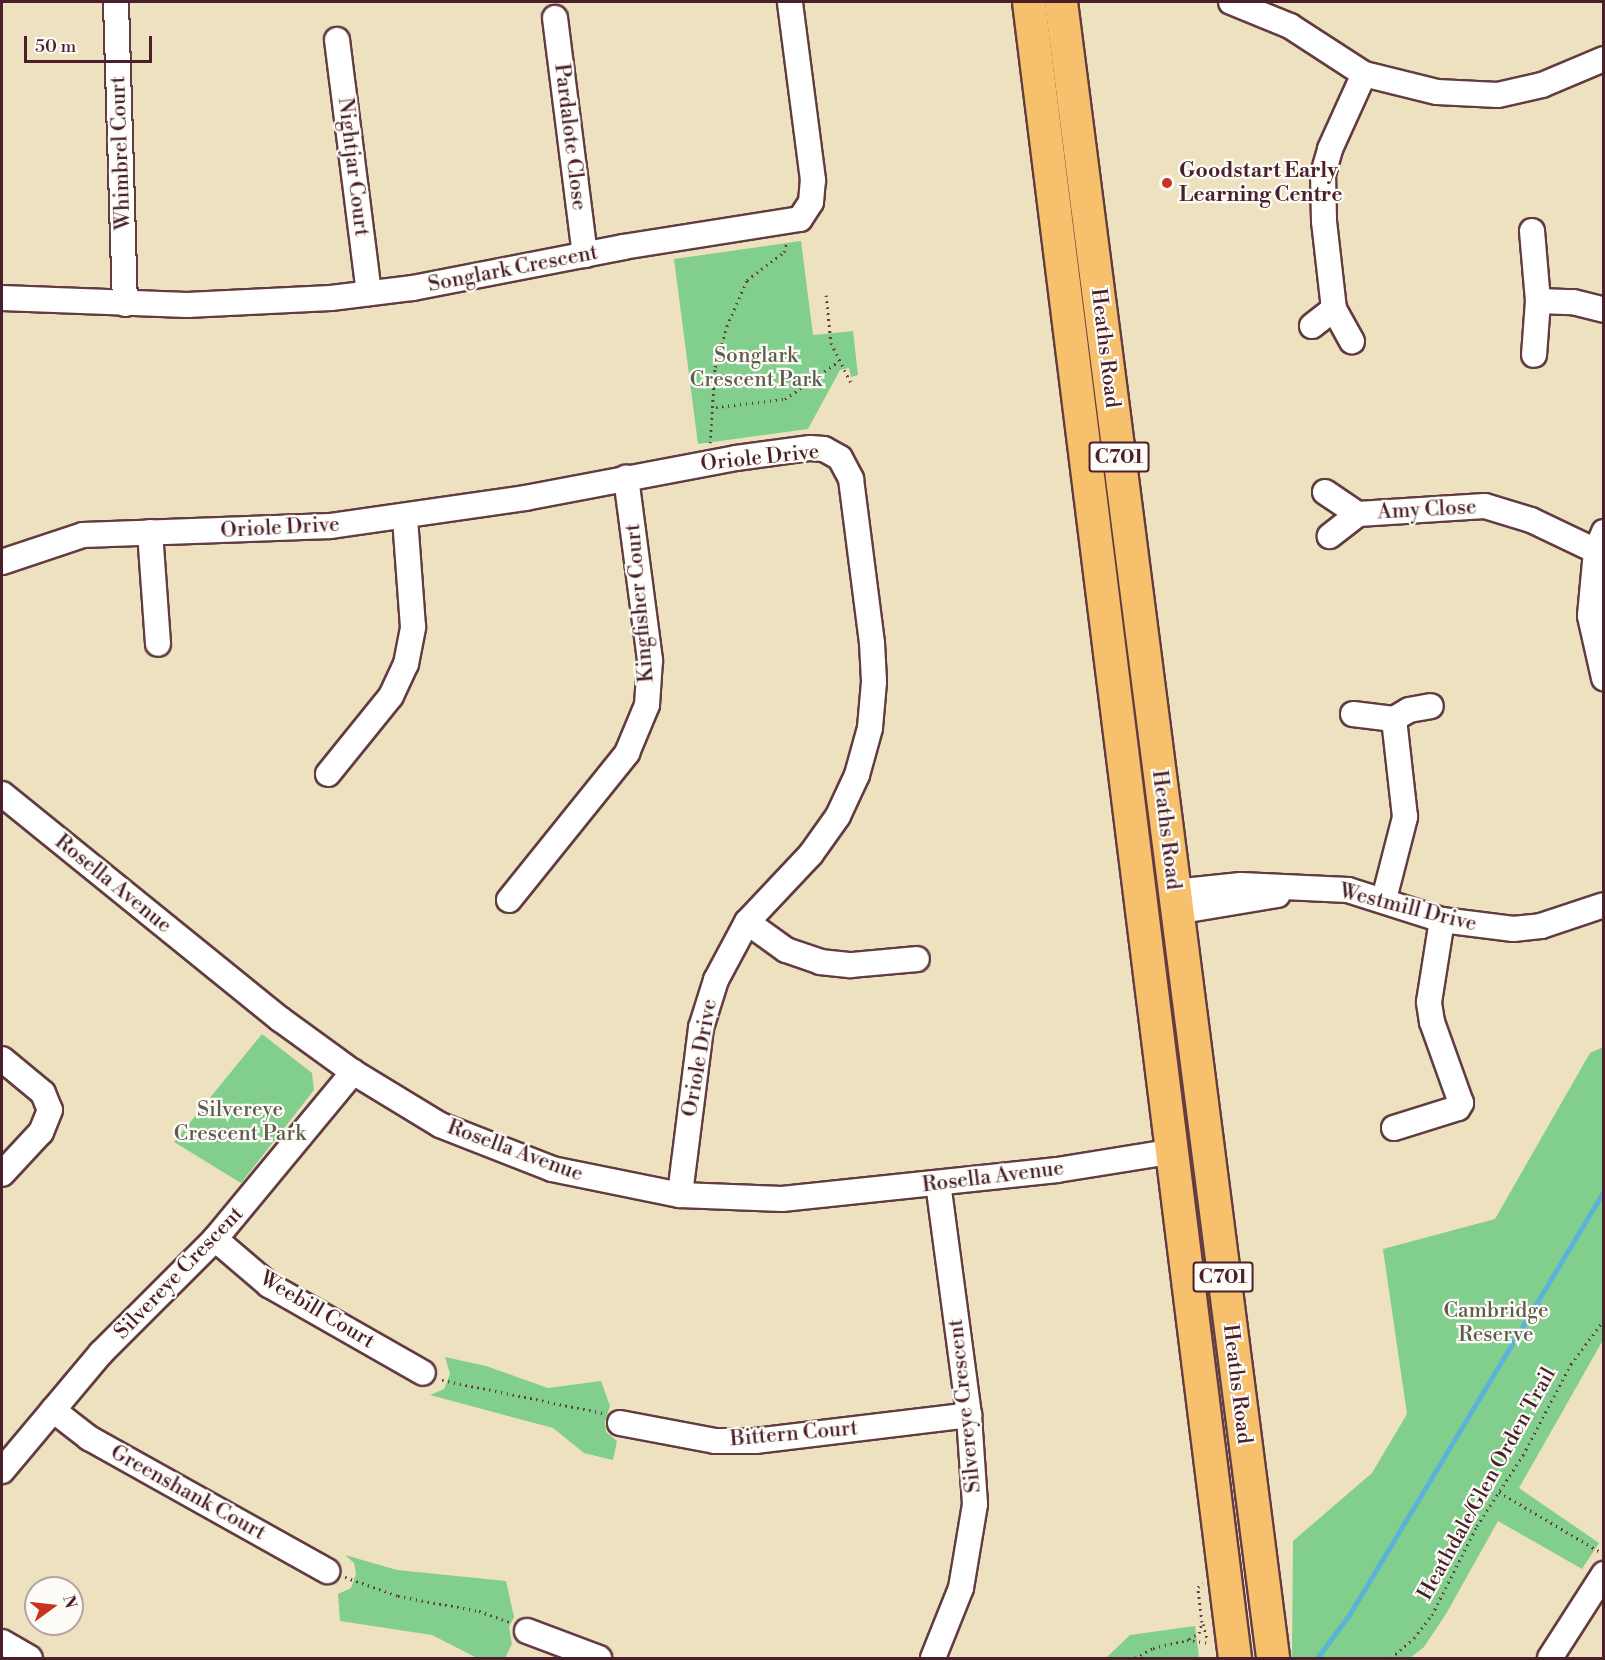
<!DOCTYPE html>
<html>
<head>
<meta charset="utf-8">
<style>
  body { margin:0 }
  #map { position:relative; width:1605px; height:1660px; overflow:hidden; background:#eee1c0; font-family:"Libre Bodoni",serif }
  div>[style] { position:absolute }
  .green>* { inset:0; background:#82ce8c }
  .stream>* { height:5px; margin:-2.5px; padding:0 2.5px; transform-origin:2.5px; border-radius:2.5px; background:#5bb3d8 }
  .path>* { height:3px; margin-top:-1.5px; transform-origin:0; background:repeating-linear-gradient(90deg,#633c41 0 1.5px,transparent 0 6px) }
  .roads { filter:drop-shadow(2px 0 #633c41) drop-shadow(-2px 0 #633c41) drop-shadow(0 2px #633c41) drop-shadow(0 -2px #633c41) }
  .minor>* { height:24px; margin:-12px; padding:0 12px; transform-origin:12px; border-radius:12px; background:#fff }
  .major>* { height:32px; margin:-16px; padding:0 16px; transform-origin:16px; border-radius:16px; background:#f7c06c }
  .dots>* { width:16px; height:16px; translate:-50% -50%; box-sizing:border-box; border:3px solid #fdfcf7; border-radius:50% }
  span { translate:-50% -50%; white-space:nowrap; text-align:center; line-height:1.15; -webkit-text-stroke:4.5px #fdfcf7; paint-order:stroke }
  .shield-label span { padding:2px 4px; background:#fdfcf7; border:2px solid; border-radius:4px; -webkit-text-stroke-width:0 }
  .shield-label { font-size:20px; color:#4a1f2b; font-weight:700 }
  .street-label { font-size:21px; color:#4a1f2b }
  .poi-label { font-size:21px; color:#4a1f2b; font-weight:700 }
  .left { translate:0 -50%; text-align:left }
  .park-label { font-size:21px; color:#5e5c4d }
  .frame { position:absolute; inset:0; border:3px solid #4a1f2b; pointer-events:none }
  .north { position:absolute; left:24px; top:1576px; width:60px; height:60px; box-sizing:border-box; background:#fdfcf7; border:2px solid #b5a4a5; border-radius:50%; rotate:75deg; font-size:16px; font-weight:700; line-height:24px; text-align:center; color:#4a1f2b }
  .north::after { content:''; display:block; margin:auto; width:21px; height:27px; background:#c8321e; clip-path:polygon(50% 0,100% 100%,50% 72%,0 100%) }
  .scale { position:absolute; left:24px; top:36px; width:128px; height:27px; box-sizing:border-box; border:3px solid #4a1f2b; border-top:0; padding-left:8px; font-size:18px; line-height:21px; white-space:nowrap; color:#4a1f2b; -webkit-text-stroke:4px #fdfcf7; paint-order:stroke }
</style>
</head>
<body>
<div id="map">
  <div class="green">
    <div style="clip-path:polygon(801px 241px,813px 335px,853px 331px,858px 375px,851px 377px,849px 368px,840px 370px,808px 429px,698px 444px,674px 259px)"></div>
    <div style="clip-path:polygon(262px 1034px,312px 1073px,314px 1090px,241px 1183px,174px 1142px)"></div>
    <div style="clip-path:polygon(1603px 1047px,1603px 1340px,1519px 1488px,1599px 1543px,1582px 1569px,1498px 1521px,1446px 1614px,1424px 1647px,1410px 1658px,1292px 1658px,1293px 1541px,1372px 1473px,1407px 1414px,1383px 1249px,1495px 1219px,1590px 1053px)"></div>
    <div style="clip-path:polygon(445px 1357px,486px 1366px,548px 1388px,601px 1381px,610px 1406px,605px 1422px,606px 1432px,617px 1441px,613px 1460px,584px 1453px,553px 1428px,430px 1395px,444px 1389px,450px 1374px)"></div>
    <div style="clip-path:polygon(345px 1555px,397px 1570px,506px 1581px,514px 1617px,509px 1627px,512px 1644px,505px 1658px,477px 1658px,432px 1635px,340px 1621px,338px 1594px,351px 1588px,356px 1574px,354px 1563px)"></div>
    <div style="clip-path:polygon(1195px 1626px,1199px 1658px,1106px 1658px,1130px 1635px)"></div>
  </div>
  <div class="stream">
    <div style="left:1317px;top:1658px;width:54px;rotate:-53.3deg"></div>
    <div style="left:1349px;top:1615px;width:496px;rotate:-59deg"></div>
  </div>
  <div class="path">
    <div style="left:826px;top:295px;width:48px;rotate:84.1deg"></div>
    <div style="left:831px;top:343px;width:47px;rotate:63.4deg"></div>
    <div style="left:716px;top:407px;width:69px;rotate:-6.6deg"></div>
    <div style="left:785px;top:399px;width:66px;rotate:-35.1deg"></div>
    <div style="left:710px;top:443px;width:76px;rotate:-86.2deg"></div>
    <div style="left:715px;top:367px;width:43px;rotate:-73.7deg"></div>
    <div style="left:727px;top:326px;width:50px;rotate:-66.5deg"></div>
    <div style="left:747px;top:280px;width:46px;rotate:-37.1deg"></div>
    <div style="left:784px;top:252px;width:11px;rotate:-75deg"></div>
    <div style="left:442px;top:1380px;width:164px;rotate:11.6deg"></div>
    <div style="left:1499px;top:1492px;width:122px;rotate:30.6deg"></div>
    <div style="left:345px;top:1577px;width:56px;rotate:19.7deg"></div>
    <div style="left:398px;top:1596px;width:82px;rotate:10.5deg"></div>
    <div style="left:479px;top:1611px;width:32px;rotate:20deg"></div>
    <div style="left:1203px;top:1624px;width:15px;rotate:74deg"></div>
    <div style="left:1189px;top:1639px;width:12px;rotate:-31deg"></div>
    <div style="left:1199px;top:1633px;width:11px;rotate:-75deg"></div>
    <div style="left:1202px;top:1622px;width:35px;rotate:-97deg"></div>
    <div style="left:1198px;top:1587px;width:6px;rotate:-39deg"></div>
    <div style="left:1135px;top:1658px;width:21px;rotate:-29deg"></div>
    <div style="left:1153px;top:1648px;width:35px;rotate:-13deg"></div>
    <div style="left:1187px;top:1640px;width:22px;rotate:8deg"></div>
    <div style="left:1391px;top:1658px;width:30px;rotate:-41deg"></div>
    <div style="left:1414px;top:1638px;width:29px;rotate:-52deg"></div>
    <div style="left:1432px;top:1615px;width:100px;rotate:-63.2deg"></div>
    <div style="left:1477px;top:1526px;width:85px;rotate:-57.1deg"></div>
    <div style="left:1523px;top:1455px;width:103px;rotate:-62.2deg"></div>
    <div style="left:1571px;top:1364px;width:55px;rotate:-53.1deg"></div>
  </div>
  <div class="roads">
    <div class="minor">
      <div style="left:116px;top:2px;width:302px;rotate:88.3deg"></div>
      <div style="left:1231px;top:2px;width:64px;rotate:22.1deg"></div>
      <div style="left:1290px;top:26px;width:88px;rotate:33deg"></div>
      <div style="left:1364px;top:74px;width:75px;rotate:13.9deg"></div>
      <div style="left:1437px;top:92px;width:61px;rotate:2.8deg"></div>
      <div style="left:1498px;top:95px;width:45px;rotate:-12.8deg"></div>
      <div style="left:1542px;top:85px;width:67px;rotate:-22.8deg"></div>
      <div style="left:555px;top:18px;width:239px;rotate:82.8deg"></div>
      <div style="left:337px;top:40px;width:255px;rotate:82.8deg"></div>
      <div style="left:1532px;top:231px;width:70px;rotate:85.1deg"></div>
      <div style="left:1538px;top:301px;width:54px;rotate:94.2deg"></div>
      <div style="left:2px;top:298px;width:185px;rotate:2.2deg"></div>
      <div style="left:187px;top:305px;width:144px;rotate:-2.8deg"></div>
      <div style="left:331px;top:298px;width:83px;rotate:-7deg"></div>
      <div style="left:413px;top:288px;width:214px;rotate:-11deg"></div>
      <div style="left:623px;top:247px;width:179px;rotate:-9deg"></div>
      <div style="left:800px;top:219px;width:20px;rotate:-57deg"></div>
      <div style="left:811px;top:202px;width:22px;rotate:-85deg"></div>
      <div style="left:813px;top:180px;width:179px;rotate:-97.4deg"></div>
      <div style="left:1538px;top:301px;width:35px;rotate:2deg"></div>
      <div style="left:1573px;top:302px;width:32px;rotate:14deg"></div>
      <div style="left:1334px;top:309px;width:89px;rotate:-96.5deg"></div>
      <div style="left:1324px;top:221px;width:47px;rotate:-91.2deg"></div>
      <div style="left:1323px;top:174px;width:26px;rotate:-74deg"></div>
      <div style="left:1330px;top:149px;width:82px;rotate:-65.6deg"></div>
      <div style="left:1312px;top:326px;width:28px;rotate:-38deg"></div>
      <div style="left:1334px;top:309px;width:37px;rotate:61deg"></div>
      <div style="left:1325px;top:492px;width:40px;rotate:34deg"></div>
      <div style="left:1358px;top:514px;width:36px;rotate:142deg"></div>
      <div style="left:1358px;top:514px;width:127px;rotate:-3.6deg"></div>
      <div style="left:1485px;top:506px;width:48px;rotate:16.9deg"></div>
      <div style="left:1531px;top:520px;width:72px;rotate:25.5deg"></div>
      <div style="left:150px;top:532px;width:112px;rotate:85.9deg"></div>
      <div style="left:1604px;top:532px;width:21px;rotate:113deg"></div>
      <div style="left:1596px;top:551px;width:65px;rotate:95.3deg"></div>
      <div style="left:1590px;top:616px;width:64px;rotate:77.3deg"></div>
      <div style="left:2px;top:562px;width:85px;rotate:-18.4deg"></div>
      <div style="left:83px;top:535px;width:248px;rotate:-2.1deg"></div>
      <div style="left:331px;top:526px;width:196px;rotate:-8.2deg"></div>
      <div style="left:525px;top:498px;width:215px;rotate:-10.7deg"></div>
      <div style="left:736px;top:458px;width:75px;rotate:-7.7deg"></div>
      <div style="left:810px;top:448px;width:14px;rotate:4deg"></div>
      <div style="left:824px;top:449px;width:18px;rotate:29deg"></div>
      <div style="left:840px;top:458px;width:24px;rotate:62deg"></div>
      <div style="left:851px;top:479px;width:165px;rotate:82.7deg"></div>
      <div style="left:872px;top:643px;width:39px;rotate:87deg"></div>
      <div style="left:874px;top:682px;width:46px;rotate:95deg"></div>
      <div style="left:870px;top:728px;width:49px;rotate:105.5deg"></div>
      <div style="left:857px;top:775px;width:45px;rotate:114.9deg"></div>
      <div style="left:838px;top:816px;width:47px;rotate:125.4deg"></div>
      <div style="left:811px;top:854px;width:93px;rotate:133.3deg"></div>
      <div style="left:747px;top:922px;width:66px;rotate:118.1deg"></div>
      <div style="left:716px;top:980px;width:50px;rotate:107.4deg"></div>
      <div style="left:701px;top:1028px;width:168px;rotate:97.2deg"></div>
      <div style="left:1353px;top:714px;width:41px;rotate:7deg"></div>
      <div style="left:1394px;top:719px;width:17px;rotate:-31deg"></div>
      <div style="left:1409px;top:710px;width:22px;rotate:-10deg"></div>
      <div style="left:328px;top:774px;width:100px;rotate:-51.1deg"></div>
      <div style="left:391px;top:696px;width:35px;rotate:-65deg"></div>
      <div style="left:406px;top:664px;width:38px;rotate:-79deg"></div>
      <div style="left:413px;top:627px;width:109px;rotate:-94.2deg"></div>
      <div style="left:2px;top:794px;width:358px;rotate:39deg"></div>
      <div style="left:280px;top:1019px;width:90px;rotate:36deg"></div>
      <div style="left:353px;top:1072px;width:102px;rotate:31.3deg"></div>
      <div style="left:440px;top:1125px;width:120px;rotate:21.4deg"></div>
      <div style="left:552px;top:1169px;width:131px;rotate:11.5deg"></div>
      <div style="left:680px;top:1195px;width:102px;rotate:2.2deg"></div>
      <div style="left:782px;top:1199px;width:277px;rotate:-6deg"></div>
      <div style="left:1057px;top:1170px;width:114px;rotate:-9.1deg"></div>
      <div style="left:1174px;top:892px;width:67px;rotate:-6deg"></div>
      <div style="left:1241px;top:885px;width:107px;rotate:2.7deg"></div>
      <div style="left:1348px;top:890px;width:99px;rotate:17.7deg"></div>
      <div style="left:1442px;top:920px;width:72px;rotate:7.2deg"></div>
      <div style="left:1513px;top:929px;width:28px;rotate:-6deg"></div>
      <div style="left:1541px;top:926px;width:66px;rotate:-18.4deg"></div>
      <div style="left:1384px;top:899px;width:85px;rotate:-75.6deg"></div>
      <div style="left:1405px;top:817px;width:99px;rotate:-96.4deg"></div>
      <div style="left:509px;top:900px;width:189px;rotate:-51.2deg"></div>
      <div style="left:627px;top:753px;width:52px;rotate:-67.4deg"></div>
      <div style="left:647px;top:705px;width:45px;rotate:-86.2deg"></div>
      <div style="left:650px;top:660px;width:184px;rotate:-97.5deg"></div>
      <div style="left:1176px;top:912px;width:103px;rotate:-9.5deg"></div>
      <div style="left:747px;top:922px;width:48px;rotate:35.7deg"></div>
      <div style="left:786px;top:950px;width:36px;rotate:19deg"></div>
      <div style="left:820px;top:962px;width:31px;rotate:6deg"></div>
      <div style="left:851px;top:965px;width:66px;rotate:-5.2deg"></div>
      <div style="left:2px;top:1059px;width:53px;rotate:39.7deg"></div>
      <div style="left:43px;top:1093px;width:18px;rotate:68deg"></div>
      <div style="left:50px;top:1110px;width:24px;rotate:112deg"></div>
      <div style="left:41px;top:1132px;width:57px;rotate:132.9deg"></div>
      <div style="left:1394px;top:1128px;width:67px;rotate:-17.4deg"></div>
      <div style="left:1458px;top:1108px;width:6px;rotate:-59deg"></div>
      <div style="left:1461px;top:1103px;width:86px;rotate:-109.7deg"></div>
      <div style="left:1432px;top:1022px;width:20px;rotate:-99deg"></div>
      <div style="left:1429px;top:1002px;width:83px;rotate:-81deg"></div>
      <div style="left:215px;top:1239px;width:71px;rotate:40.4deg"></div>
      <div style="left:269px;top:1285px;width:177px;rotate:29.7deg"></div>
      <div style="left:53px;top:1410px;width:46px;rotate:37.9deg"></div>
      <div style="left:89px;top:1438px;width:273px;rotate:29.2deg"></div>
      <div style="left:620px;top:1423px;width:97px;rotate:10.7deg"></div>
      <div style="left:715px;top:1441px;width:40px"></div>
      <div style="left:755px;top:1441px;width:216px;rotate:-6.9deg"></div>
      <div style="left:2px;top:1471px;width:154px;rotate:-50deg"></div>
      <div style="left:101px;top:1353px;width:161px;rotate:-45deg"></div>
      <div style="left:215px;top:1239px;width:217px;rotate:-50.4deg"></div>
      <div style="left:527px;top:1631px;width:77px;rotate:20.6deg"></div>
      <div style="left:2px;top:1642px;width:32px;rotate:30deg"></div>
      <div style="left:933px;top:1658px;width:75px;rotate:-68.2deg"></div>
      <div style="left:961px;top:1588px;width:85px;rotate:-80.5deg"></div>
      <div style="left:975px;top:1504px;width:89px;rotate:-93.9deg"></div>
      <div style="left:969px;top:1415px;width:233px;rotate:-97.6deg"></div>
      <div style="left:1550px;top:1658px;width:100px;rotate:-57.3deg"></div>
    </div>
    <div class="major">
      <div style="left:1029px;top:2px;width:1669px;rotate:82.91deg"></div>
      <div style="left:1061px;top:2px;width:1670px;rotate:82.7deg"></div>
    </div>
  </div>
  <div class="dots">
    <div style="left:1167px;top:183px;background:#c8321e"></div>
  </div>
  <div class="shield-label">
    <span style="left:1119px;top:457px">C701</span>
    <span style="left:1223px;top:1277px">C701</span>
  </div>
  <div class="street-label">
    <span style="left:570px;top:137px;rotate:83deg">Pardalote Close</span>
    <span style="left:121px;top:153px;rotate:-92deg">Whimbrel Court</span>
    <span style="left:353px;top:167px;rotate:83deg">Nightjar Court</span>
    <span style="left:513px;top:269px;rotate:-11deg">Songlark Crescent</span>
    <span style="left:1105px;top:348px;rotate:83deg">Heaths Road</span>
    <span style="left:760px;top:458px;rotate:-6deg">Oriole Drive</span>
    <span style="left:1427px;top:510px;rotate:-3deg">Amy Close</span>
    <span style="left:280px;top:528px;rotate:-3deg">Oriole Drive</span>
    <span style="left:640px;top:603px;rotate:-95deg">Kingfisher Court</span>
    <span style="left:1166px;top:830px;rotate:83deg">Heaths Road</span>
    <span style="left:113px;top:884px;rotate:39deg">Rosella Avenue</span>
    <span style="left:1408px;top:908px;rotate:14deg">Westmill Drive</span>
    <span style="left:700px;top:1058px;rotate:-80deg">Oriole Drive</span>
    <span style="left:515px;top:1151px;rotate:20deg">Rosella Avenue</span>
    <span style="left:993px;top:1177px;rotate:-7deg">Rosella Avenue</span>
    <span style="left:179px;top:1273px;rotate:-46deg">Silvereye Crescent</span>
    <span style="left:317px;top:1310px;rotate:31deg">Weebill Court</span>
    <span style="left:1237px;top:1384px;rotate:83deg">Heaths Road</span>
    <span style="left:965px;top:1406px;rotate:-96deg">Silvereye Crescent</span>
    <span style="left:794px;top:1434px;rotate:-5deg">Bittern Court</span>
    <span style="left:1487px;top:1484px;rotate:-61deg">Heathdale/Glen Orden Trail</span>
    <span style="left:188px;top:1493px;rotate:29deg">Greenshank Court</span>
  </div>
  <div class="poi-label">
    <span class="left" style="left:1179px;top:183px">Goodstart Early<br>Learning Centre</span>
  </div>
  <div class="park-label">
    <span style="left:756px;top:368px">Songlark<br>Crescent Park</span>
    <span style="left:240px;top:1122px">Silvereye<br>Crescent Park</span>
    <span style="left:1496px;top:1323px">Cambridge<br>Reserve</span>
  </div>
  <div class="frame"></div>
  <div class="north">N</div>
  <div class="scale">50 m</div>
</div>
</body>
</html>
